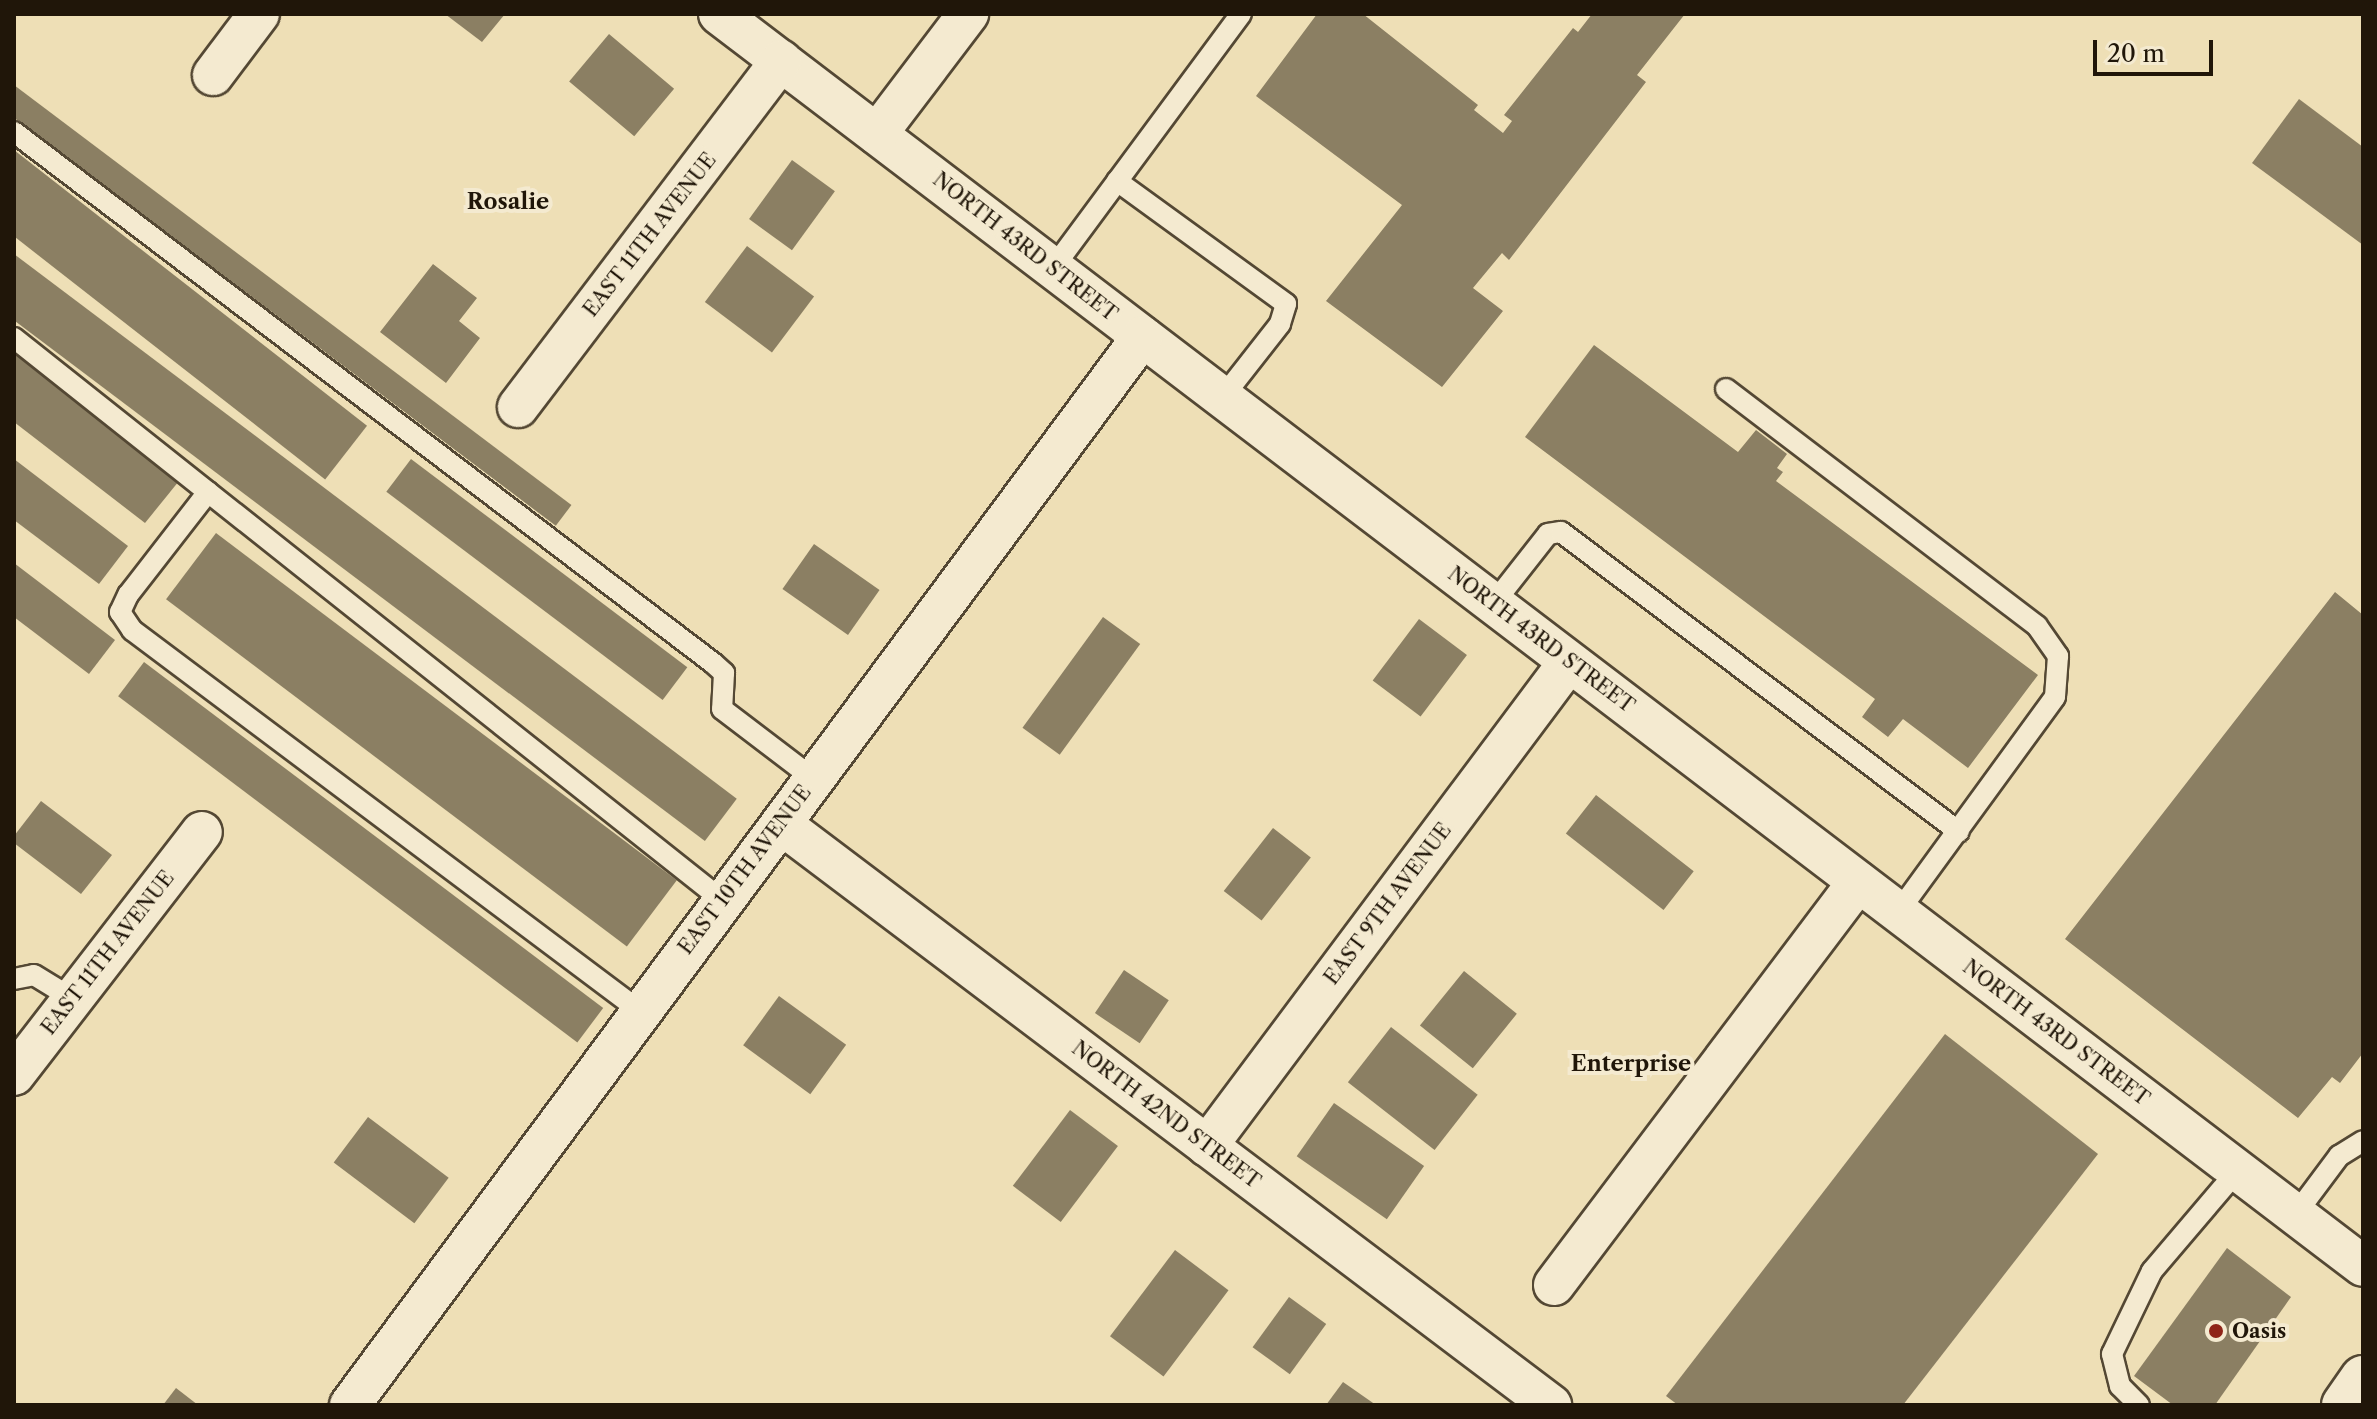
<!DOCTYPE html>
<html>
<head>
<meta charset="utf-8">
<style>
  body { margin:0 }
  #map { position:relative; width:2377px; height:1419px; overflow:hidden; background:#eedfb6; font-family:"Libre Caslon Text",serif }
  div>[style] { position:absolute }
  .building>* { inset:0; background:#8b7f63; transform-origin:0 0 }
  .roads { filter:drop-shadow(2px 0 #544834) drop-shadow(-2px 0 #544834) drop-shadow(0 2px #544834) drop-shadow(0 -2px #544834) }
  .service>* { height:20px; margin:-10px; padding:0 10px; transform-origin:10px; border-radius:10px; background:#f4ead0 }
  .minor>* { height:40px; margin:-20px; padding:0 20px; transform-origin:20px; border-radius:20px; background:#f4ead0 }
  .tertiary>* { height:44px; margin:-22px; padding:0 22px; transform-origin:22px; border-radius:22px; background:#f4ead0 }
  .dots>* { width:22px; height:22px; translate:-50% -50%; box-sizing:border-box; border:4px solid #f4ead0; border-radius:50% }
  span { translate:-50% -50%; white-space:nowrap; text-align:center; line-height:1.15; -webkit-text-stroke:8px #f4ead0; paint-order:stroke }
  .street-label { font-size:20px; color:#201609 }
  .poi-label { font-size:20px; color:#201609; font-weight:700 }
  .left { translate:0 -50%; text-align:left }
  .neighbourhood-label { font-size:22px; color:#201609; font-weight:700 }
  .frame { position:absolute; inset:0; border:16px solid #201609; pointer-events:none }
  .scale { position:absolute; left:2093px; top:40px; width:120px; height:36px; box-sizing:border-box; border:4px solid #201609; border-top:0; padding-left:10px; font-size:24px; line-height:28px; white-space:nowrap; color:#201609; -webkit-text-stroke:6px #f4ead0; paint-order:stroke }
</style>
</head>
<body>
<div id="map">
  <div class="building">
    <div style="clip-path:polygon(445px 14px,505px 14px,482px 42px)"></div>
    <div style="clip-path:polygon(1317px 14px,1363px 14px,1478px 105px,1474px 110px,1503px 133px,1512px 121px,1504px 115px,1573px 28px,1578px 32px,1592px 14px,1685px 14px,1637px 75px,1646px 82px,1509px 260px,1502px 253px,1473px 288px,1503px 311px,1442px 387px,1326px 301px,1402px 205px,1256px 96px)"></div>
    <div style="left:609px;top:34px;width:85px;height:62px;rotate:40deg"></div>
    <div style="left:14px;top:85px;width:698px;height:26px;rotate:37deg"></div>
    <div style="clip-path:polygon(2299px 99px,2363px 147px,2363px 245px,2252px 163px)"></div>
    <div style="left:14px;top:150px;width:448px;height:68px;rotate:38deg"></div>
    <div style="left:792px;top:160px;width:53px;height:73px;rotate:36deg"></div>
    <div style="left:747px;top:246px;width:84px;height:70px;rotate:37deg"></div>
    <div style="left:14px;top:254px;width:905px;height:53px;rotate:37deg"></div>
    <div style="clip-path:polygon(433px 264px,477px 298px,459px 321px,480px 338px,446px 383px,380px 332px)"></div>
    <div style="clip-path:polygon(1594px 345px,1738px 452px,1756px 430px,1787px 454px,1777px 468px,1783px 472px,1776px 481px,2038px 675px,1968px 768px,1903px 719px,1888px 737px,1862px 717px,1875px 699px,1525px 437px)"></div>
    <div style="clip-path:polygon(14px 353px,179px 481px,145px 523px,14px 422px)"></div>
    <div style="clip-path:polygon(14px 459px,128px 546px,99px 584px,14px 520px)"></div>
    <div style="left:411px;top:459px;width:346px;height:41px;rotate:37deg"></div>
    <div style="left:216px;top:533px;width:577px;height:83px;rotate:37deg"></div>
    <div style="left:814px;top:544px;width:80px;height:55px;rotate:35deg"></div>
    <div style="clip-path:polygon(14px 563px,115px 640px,89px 674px,14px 617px)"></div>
    <div style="clip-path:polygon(2335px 592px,2363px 615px,2363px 1053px,2340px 1083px,2332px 1077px,2298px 1118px,2065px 939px)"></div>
    <div style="left:1103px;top:617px;width:46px;height:137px;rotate:36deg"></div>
    <div style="left:1419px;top:619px;width:60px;height:77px;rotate:37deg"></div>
    <div style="left:144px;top:662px;width:575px;height:43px;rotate:37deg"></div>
    <div style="left:1596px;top:795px;width:124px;height:49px;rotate:38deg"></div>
    <div style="clip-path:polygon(41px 801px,112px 855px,81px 894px,14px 843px,14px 836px)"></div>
    <div style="left:1273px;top:828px;width:48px;height:80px;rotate:38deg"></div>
    <div style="left:1124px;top:970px;width:54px;height:52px;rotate:34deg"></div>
    <div style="left:1464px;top:971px;width:68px;height:70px;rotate:39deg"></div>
    <div style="left:779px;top:996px;width:83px;height:61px;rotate:36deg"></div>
    <div style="left:1391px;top:1027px;width:110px;height:70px;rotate:38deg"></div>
    <div style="clip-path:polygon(1945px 1034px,2098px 1154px,1903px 1405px,1678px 1405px,1666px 1396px)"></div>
    <div style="left:1334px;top:1103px;width:110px;height:65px;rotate:35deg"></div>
    <div style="left:1070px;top:1110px;width:60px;height:95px;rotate:37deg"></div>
    <div style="left:368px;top:1117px;width:101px;height:57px;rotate:37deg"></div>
    <div style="clip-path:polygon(2227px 1248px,2291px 1297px,2215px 1405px,2173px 1405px,2134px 1376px)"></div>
    <div style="left:1175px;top:1250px;width:67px;height:108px;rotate:37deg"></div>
    <div style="left:1289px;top:1297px;width:46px;height:62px;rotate:36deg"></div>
    <div style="clip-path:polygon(1343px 1382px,1376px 1405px,1326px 1405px)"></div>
    <div style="clip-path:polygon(176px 1388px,198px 1405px,163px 1405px)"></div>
  </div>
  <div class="roads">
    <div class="service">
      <div style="left:14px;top:132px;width:878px;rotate:37.22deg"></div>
      <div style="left:713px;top:663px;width:15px;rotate:42deg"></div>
      <div style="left:724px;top:673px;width:36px;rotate:93deg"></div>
      <div style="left:722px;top:709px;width:116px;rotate:37.3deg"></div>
      <div style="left:1117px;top:181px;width:209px;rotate:36deg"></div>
      <div style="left:1286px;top:304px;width:21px;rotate:107deg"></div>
      <div style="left:1280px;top:324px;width:94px;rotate:128.1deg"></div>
      <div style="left:1053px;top:268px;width:316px;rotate:-53.5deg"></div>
      <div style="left:14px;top:338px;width:904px;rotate:38.44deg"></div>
      <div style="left:1726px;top:389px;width:391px;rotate:37.3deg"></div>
      <div style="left:2037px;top:626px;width:37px;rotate:55deg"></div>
      <div style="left:2058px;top:656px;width:41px;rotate:94.2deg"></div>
      <div style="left:2055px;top:697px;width:266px;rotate:126.1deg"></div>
      <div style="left:208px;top:492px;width:130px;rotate:127.8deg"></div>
      <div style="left:128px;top:595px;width:19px;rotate:115deg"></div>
      <div style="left:120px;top:612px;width:22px;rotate:56deg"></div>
      <div style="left:132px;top:630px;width:635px;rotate:36.87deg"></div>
      <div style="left:1493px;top:604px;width:89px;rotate:-51.8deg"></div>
      <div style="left:1548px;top:534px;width:13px;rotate:-9deg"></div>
      <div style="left:1561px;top:532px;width:498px;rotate:37deg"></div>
      <div style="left:14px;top:979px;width:20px;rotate:-11deg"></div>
      <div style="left:34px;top:975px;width:46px;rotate:31.6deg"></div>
      <div style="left:2295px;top:1215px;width:74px;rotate:-53.3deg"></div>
      <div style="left:2339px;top:1156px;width:28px;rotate:-32deg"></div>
      <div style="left:2139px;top:1405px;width:27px;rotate:-135deg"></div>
      <div style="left:2120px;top:1386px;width:33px;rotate:-104deg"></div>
      <div style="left:2112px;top:1354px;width:92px;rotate:-64.3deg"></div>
      <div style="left:2152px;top:1271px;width:131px;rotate:-49.6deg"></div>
    </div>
    <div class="minor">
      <div style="left:719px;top:14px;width:2066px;rotate:37.29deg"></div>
      <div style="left:213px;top:75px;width:76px;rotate:-53deg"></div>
      <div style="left:877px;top:134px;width:151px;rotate:-52.8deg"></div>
      <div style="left:518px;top:407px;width:435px;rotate:-52.8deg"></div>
      <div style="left:781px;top:824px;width:965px;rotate:37.04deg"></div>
      <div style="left:14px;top:1075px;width:307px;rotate:-52.3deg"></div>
      <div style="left:1207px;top:1146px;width:604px;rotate:-53.21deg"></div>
      <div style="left:1554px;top:1285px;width:505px;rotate:-52.97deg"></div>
      <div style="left:350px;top:1405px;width:1330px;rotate:-53.44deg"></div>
    </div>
    <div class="tertiary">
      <div style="left:2344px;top:1405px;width:33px;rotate:-55deg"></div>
    </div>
  </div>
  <div class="dots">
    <div style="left:2216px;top:1331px;background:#8f2418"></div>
  </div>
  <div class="street-label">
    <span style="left:650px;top:235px;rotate:-52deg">EAST 11TH AVENUE</span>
    <span style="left:1025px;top:247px;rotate:38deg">NORTH 43RD STREET</span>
    <span style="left:1541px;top:640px;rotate:37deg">NORTH 43RD STREET</span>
    <span style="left:745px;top:870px;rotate:-53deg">EAST 10TH AVENUE</span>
    <span style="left:1388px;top:904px;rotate:-53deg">EAST 9TH AVENUE</span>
    <span style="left:108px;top:953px;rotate:-52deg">EAST 11TH AVENUE</span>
    <span style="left:2056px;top:1033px;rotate:37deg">NORTH 43RD STREET</span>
    <span style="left:1166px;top:1115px;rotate:37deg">NORTH 42ND STREET</span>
  </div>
  <div class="poi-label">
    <span class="left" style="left:2232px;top:1331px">Oasis</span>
  </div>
  <div class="neighbourhood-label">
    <span style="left:508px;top:202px">Rosalie</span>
    <span style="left:1631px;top:1064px">Enterprise</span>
  </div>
  <div class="frame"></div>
  <div class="scale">20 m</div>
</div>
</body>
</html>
